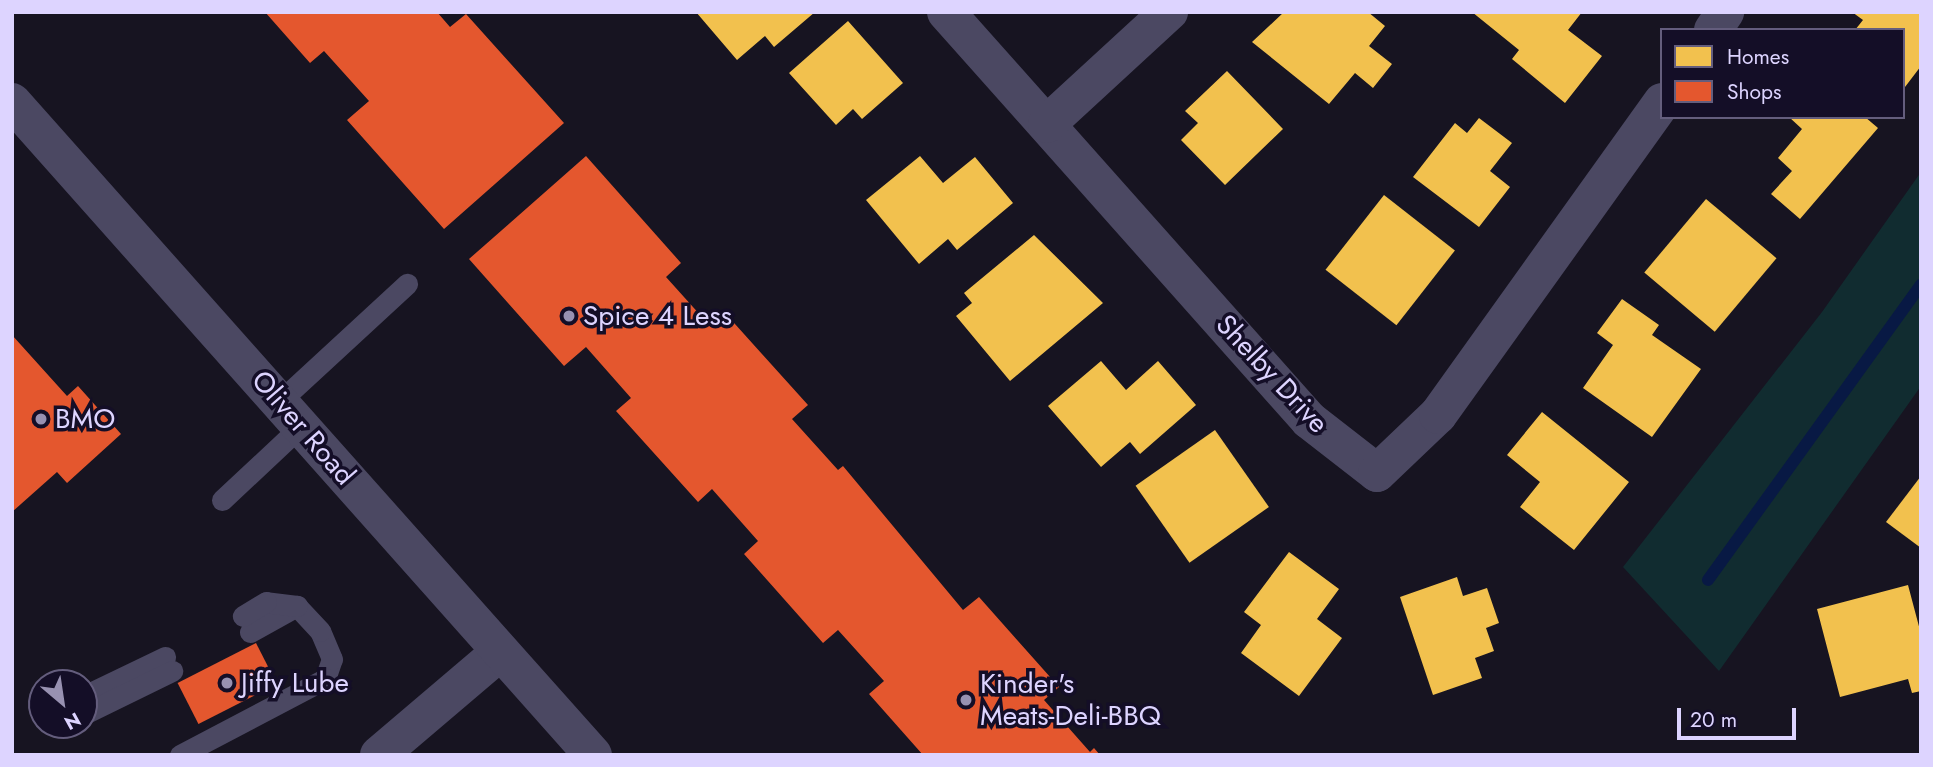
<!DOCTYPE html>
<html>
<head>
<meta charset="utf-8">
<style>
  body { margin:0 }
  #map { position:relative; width:1933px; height:767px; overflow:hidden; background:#171421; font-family:Jost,sans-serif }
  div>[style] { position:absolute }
  .green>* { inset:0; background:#112c30 }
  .homes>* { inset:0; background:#f2c14e; transform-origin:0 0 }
  .shops>* { inset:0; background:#e4572e; transform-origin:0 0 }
  .stream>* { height:12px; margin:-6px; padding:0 6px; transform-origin:6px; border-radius:6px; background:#081944 }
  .service>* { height:21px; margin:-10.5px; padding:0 10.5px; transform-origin:10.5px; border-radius:10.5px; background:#4b4862 }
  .minor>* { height:38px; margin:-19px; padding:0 19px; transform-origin:19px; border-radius:19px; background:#4b4862 }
  .tertiary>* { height:38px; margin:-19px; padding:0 19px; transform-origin:19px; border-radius:19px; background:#4b4862 }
  .dots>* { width:19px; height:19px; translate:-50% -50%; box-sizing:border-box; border:4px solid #140e27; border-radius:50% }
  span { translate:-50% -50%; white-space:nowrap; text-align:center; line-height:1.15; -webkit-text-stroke:7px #140e27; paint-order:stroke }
  .poi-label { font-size:28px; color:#ddd4ff }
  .left { translate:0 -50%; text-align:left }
  .street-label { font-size:28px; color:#ddd4ff }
  .frame { position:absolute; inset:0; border:14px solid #ddd4ff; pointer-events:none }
  .legend { position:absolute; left:1660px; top:28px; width:245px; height:91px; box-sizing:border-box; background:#140e27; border:2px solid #645d7d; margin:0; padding:9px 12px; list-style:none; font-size:21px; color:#ddd4ff }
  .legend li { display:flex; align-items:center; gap:14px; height:35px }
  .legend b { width:35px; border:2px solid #645d7d }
  .north { position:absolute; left:28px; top:669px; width:70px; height:70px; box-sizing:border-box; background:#140e27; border:2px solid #645d7d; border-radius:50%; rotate:151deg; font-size:19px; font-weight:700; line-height:28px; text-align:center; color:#ddd4ff }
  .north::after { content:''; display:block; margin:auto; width:24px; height:32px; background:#9891b1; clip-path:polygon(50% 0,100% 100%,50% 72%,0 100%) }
  .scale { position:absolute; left:1677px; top:708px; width:119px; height:32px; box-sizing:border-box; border:4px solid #ddd4ff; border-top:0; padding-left:9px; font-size:21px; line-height:24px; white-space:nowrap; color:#ddd4ff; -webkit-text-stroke:5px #140e27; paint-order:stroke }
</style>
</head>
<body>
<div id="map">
  <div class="green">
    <div style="clip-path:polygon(1921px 172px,1921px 386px,1719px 671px,1623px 567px,1822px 312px)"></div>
  </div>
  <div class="homes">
    <div style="clip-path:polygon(696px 12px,815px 12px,774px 47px,765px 36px,737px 60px)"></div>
    <div style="clip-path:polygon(1284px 12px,1368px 12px,1385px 26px,1369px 46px,1392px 64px,1373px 88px,1355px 73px,1329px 104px,1252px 42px)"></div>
    <div style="clip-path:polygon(1472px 12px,1582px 12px,1568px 30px,1602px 56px,1565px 103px,1512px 59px,1519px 50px)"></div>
    <div style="clip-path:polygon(1852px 12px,1921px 12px,1921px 66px,1905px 87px,1903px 30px,1855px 30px,1863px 20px)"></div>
    <div style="clip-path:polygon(848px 21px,903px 83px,862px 119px,853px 109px,836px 125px,789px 73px)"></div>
    <div style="clip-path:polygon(1227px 71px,1283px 129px,1225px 185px,1181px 140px,1198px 123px,1185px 111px)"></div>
    <div style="clip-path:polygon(1789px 117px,1865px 117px,1878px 128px,1800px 219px,1771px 194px,1792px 171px,1778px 158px,1802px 129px)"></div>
    <div style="clip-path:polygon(1479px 118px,1512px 143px,1490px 171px,1510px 187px,1479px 227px,1413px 177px,1455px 123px,1467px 133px)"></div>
    <div style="clip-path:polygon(920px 156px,943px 183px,975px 157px,1013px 203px,957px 250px,948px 239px,919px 264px,866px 200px)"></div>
    <div style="left:1384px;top:195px;width:90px;height:95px;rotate:38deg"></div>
    <div style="left:1706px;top:199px;width:92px;height:96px;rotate:40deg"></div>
    <div style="clip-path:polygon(1034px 235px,1103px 303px,1010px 381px,956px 316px,972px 303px,964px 293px)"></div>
    <div style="clip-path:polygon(1622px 299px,1659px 325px,1652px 335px,1701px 369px,1652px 437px,1583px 388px,1613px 345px,1597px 333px)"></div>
    <div style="clip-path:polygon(1101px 361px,1126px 390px,1158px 361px,1196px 405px,1140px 454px,1130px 442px,1101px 467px,1048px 406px)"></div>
    <div style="clip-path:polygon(1542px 412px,1629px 482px,1574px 550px,1520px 507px,1540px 482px,1507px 455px)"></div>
    <div style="left:1215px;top:430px;width:94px;height:97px;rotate:55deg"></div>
    <div style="clip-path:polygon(1921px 476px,1921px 548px,1886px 522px)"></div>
    <div style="clip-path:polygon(1289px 552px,1339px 589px,1317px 619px,1342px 638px,1299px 696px,1241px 653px,1261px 625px,1244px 612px)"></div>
    <div style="clip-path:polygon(1457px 577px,1463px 596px,1487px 588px,1499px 623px,1486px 628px,1494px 651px,1475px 658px,1482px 678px,1433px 695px,1400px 597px)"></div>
    <div style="clip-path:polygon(1908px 585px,1921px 634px,1921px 691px,1912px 693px,1908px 679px,1840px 697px,1817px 609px)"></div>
  </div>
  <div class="shops">
    <div style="clip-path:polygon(265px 12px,437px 12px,450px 27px,466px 14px,564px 123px,444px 229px,347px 120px,369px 101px,324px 51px,310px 63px)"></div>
    <div style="clip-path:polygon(586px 156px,681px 263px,666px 277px,711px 327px,726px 314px,808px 405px,792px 419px,838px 470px,843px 466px,963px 610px,979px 597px,1059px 687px,1044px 700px,1090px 752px,1094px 748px,1100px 755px,923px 755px,869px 694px,884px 681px,838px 630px,823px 643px,744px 554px,758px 541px,712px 489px,698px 502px,616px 411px,631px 398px,586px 347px,564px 366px,469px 259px)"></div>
    <div style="clip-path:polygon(12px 335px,67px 396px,78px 386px,121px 434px,67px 483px,57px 472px,12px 512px)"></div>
    <div style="left:256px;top:643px;width:46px;height:88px;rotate:63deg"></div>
  </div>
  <div class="stream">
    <div style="left:1708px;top:580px;width:364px;rotate:-54.2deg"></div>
  </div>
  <div class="service">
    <div style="left:280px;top:401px;width:173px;rotate:-42.7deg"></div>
    <div style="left:222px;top:500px;width:108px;rotate:-43.1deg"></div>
    <div style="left:250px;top:632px;width:54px;rotate:-29deg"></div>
    <div style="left:84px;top:696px;width:90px;rotate:-25.7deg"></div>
    <div style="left:86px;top:713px;width:96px;rotate:-26deg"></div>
    <div style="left:180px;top:755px;width:164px;rotate:-27.7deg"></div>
    <div style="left:325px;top:679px;width:21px;rotate:-71deg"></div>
    <div style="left:332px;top:659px;width:30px;rotate:-113deg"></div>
    <div style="left:320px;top:631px;width:34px;rotate:-133deg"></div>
    <div style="left:297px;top:606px;width:31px;rotate:-173deg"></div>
    <div style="left:266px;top:602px;width:27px;rotate:149deg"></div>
  </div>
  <div class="minor">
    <div style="left:946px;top:12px;width:546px;rotate:48.34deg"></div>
    <div style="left:1309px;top:420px;width:86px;rotate:37.9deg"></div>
    <div style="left:1377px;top:473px;width:84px;rotate:-43.6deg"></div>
    <div style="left:1438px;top:415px;width:385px;rotate:-54.4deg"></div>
    <div style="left:1713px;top:30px;width:22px;rotate:-56deg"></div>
    <div style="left:1047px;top:124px;width:166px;rotate:-42.6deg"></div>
    <div style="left:379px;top:755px;width:159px;rotate:-40.4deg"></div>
  </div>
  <div class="tertiary">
    <div style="left:12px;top:102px;width:874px;rotate:48.34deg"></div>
  </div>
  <div class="dots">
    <div style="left:569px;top:316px;background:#9891b1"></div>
    <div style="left:41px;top:419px;background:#9891b1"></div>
    <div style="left:227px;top:683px;background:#9891b1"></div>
    <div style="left:966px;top:700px;background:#9891b1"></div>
  </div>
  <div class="poi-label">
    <span class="left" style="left:583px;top:316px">Spice 4 Less</span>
    <span class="left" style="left:55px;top:419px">BMO</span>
    <span class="left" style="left:241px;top:683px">Jiffy Lube</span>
    <span class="left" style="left:980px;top:700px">Kinder's<br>Meats-Deli-BBQ</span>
  </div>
  <div class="street-label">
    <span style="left:1272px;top:374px;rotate:47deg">Shelby Drive</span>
    <span style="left:303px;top:428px;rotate:49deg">Oliver Road</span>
  </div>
  <div class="frame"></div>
  <ul class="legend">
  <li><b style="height:19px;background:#f2c14e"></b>Homes</li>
  <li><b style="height:19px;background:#e4572e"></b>Shops</li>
  </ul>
  <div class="north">N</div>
  <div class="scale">20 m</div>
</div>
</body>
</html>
